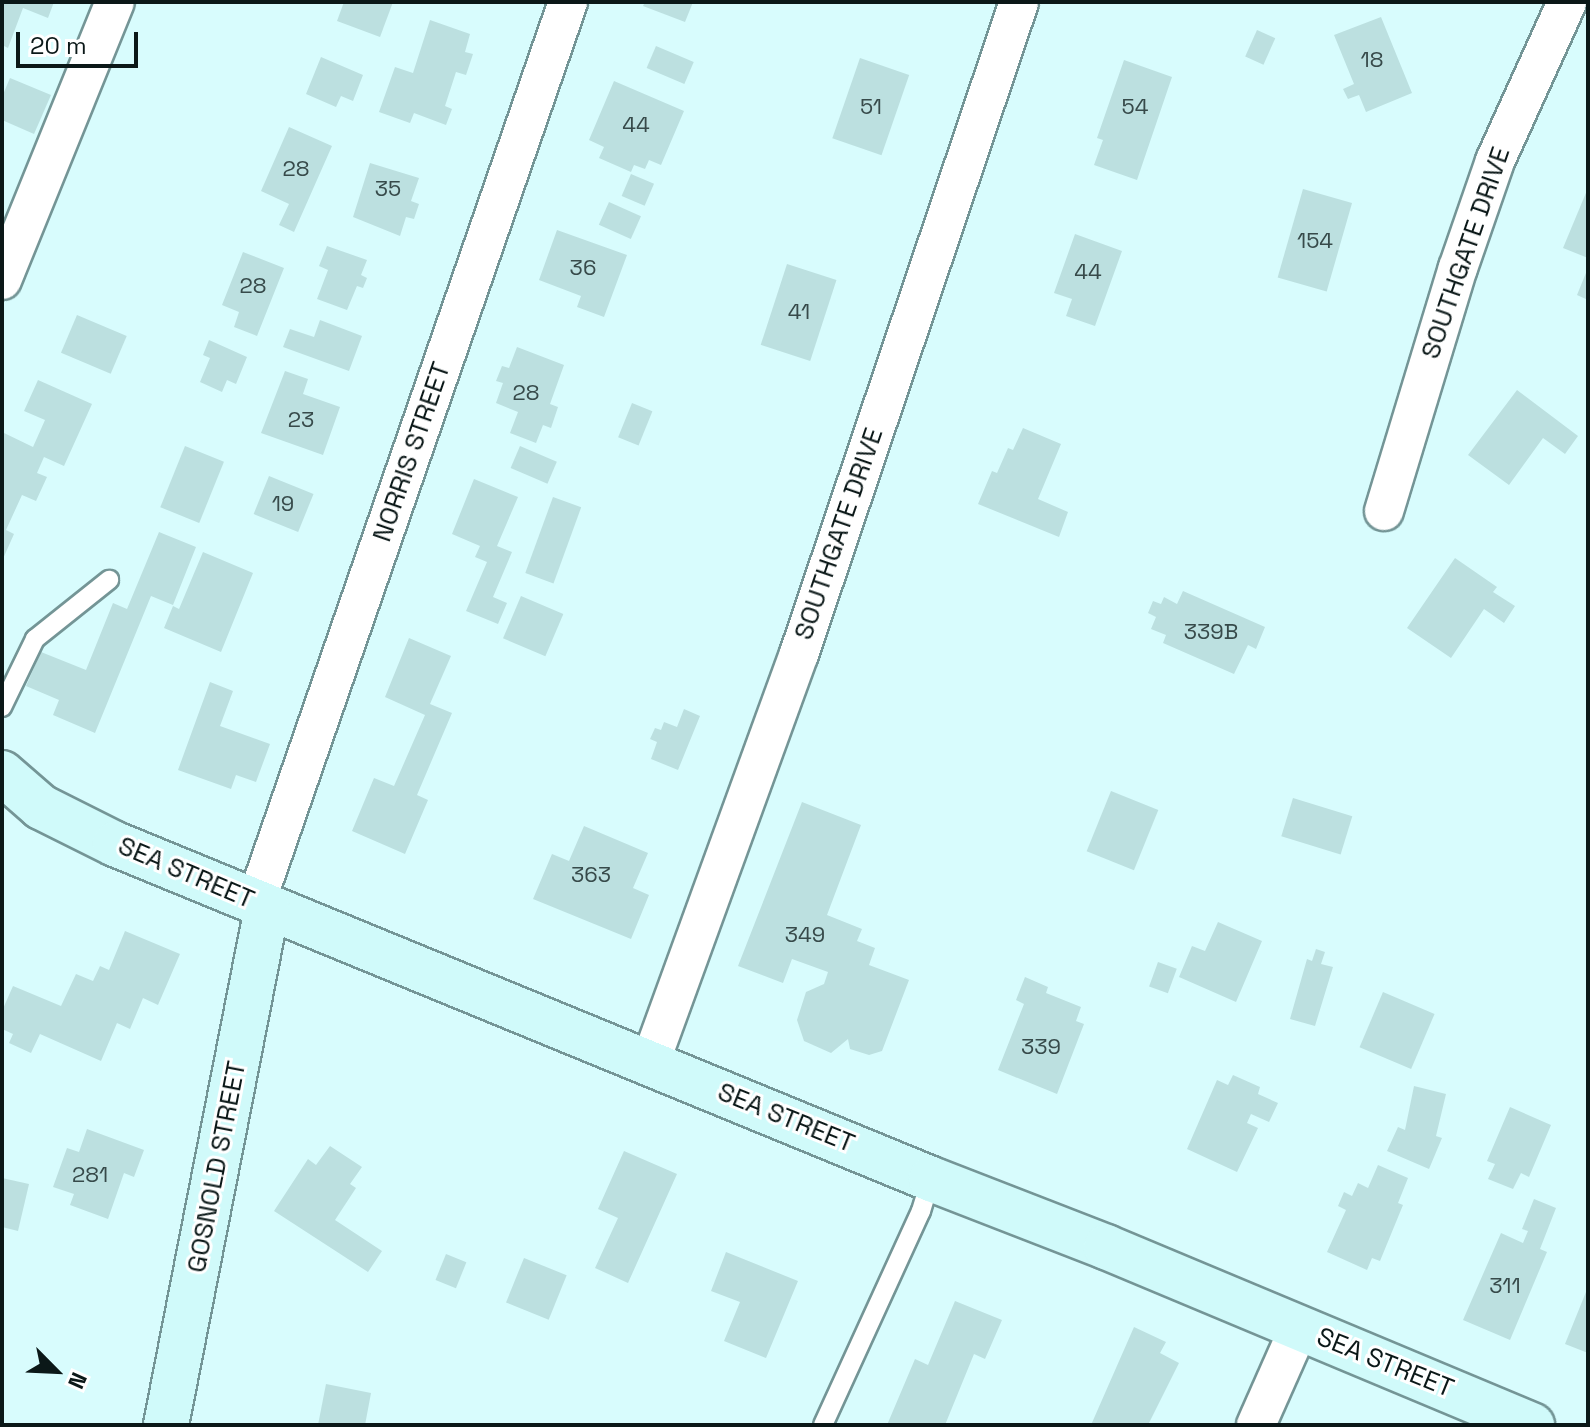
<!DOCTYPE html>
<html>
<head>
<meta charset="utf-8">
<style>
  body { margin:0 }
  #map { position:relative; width:1590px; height:1427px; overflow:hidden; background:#d8fcfd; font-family:"Space Grotesk",sans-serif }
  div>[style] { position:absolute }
  .building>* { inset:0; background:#bce0e0; transform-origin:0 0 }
  .roads { filter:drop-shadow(2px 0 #749596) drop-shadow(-2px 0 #749596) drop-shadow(0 2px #749596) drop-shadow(0 -2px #749596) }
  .lane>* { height:18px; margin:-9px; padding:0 9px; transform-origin:9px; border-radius:9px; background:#fff }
  .street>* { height:38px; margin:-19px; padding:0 19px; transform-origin:19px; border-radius:19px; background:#fff }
  .secondary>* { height:44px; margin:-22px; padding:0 22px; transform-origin:22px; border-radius:22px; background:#d0fafa }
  span { translate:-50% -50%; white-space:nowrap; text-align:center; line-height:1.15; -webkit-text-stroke:6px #fff; paint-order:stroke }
  .number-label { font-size:22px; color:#374a4a }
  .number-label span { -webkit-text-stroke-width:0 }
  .street-label { font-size:26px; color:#0b1818 }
  .frame { position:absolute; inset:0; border:4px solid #0b1818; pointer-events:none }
  .north { position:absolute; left:16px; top:1331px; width:80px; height:80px; -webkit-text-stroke:6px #fff; paint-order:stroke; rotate:114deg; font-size:22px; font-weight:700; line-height:32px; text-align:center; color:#0b1818 }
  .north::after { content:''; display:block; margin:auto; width:28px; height:36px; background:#0b1818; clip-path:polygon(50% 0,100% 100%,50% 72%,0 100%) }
  .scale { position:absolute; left:16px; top:32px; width:122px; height:36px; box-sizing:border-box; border:4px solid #0b1818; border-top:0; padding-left:10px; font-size:24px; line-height:28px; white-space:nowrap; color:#0b1818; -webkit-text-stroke:6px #fff; paint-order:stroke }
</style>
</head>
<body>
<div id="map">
  <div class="building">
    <div style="clip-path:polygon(2px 2px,54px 2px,48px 18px,23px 8px,8px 48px,2px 45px)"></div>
    <div style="clip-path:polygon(344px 2px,393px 2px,380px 37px,337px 21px)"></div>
    <div style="clip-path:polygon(645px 2px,693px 2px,685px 22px,643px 6px)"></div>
    <div style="clip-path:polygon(1381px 17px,1412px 93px,1366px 112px,1359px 95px,1348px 99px,1343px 89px,1354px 84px,1334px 35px)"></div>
    <div style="clip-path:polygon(430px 20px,470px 34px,465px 52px,473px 54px,466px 75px,456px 72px,445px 106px,452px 109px,446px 125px,414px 113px,410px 123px,379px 112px,395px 67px,413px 73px)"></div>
    <div style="left:1257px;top:30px;width:20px;height:29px;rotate:24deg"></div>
    <div style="left:656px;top:46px;width:41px;height:24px;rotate:23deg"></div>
    <div style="clip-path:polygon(321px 57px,363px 75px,353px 101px,341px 96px,336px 107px,306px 94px)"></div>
    <div style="left:860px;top:58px;width:52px;height:85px;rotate:19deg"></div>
    <div style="clip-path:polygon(1124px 60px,1172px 77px,1137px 180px,1094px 165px,1103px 140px,1097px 138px)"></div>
    <div style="clip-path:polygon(10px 78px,51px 95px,34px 134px,2px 120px,2px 97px)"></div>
    <div style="clip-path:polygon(614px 81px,684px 111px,661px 165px,649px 160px,645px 169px,634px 165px,631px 172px,599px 158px,604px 147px,589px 140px)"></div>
    <div style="clip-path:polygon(289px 127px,332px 146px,294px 232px,279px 225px,289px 204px,261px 191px)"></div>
    <div style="clip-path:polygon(370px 163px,419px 178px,411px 201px,419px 204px,414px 219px,406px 217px,400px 236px,353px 217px)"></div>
    <div style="left:631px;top:174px;width:25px;height:24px;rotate:23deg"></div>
    <div style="clip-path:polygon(1588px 188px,1588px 258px,1563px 248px)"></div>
    <div style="left:1303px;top:189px;width:51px;height:92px;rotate:16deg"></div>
    <div style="left:609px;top:202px;width:35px;height:25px;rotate:24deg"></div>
    <div style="clip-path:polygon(557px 230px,627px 255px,604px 317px,577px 307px,581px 296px,539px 280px)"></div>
    <div style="clip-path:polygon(1075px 234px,1122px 251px,1095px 326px,1066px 316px,1072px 299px,1054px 293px)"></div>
    <div style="clip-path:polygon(327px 246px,367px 260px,361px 275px,367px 278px,363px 288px,357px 286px,347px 310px,317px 299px,328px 270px,319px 266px)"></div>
    <div style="clip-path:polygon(243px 252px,284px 268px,257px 336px,234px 327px,239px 312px,222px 305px)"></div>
    <div style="left:787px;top:264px;width:52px;height:85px;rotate:18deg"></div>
    <div style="clip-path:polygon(1588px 268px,1588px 300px,1577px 295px)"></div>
    <div style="left:77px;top:315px;width:54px;height:41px;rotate:23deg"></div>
    <div style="clip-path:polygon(320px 320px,362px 336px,349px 371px,283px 347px,290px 329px,314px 337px)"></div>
    <div style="clip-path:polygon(209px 340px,247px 357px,236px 384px,227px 380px,222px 392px,200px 382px,210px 358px,203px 355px)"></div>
    <div style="clip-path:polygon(517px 347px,564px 365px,550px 404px,558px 407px,551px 428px,543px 425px,536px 443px,510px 433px,518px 412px,496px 403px,503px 383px,496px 381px,502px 366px,509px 368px)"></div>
    <div style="clip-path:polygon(285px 371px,308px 379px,303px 394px,340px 407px,323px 455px,261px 433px)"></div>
    <div style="clip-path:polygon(38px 380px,92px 404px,64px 466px,44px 457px,37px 473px,47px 477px,36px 501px,22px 495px,6px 530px,14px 534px,2px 561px,2px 432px,33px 447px,45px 420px,24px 411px)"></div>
    <div style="clip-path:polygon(1517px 390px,1578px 436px,1565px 454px,1543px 438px,1509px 485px,1468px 455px)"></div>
    <div style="left:632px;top:403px;width:22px;height:37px;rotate:22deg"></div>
    <div style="clip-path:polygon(1023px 428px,1061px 444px,1038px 499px,1068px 512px,1059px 537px,978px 504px,992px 471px,997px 473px,1008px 448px,1013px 450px)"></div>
    <div style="left:185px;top:446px;width:42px;height:66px;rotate:22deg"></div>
    <div style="left:520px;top:446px;width:40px;height:24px;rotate:23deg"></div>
    <div style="left:269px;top:476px;width:48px;height:41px;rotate:22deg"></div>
    <div style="clip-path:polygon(474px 479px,518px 497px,497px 546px,512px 552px,493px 597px,507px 603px,498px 624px,466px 611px,487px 562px,475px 557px,480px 546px,452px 534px)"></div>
    <div style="left:553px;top:497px;width:30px;height:81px;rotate:20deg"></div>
    <div style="clip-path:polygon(159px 532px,196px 547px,173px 605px,151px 596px,95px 733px,53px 715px,59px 700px,26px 686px,41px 652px,86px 670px,113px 603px,127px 609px)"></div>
    <div style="clip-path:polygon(203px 552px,253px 573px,221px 652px,164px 628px,173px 606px,179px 609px)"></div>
    <div style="clip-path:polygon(1455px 558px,1497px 587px,1493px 592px,1515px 606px,1504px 623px,1484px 609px,1451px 658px,1407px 628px)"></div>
    <div style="clip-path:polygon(1183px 591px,1265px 627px,1256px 649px,1248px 645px,1234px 674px,1163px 643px,1166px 635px,1151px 629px,1156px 617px,1148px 613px,1153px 601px,1161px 604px,1164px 597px,1177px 604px)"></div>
    <div style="left:521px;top:596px;width:46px;height:46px;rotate:23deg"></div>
    <div style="clip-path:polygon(409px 638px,451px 656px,430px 704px,452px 713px,417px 795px,428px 800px,405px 854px,352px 831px,374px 778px,394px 786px,425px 715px,385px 697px)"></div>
    <div style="clip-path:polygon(210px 682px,233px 691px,220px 726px,270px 744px,256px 782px,236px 775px,231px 789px,178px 770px)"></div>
    <div style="clip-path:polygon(684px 709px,700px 716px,678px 770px,651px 759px,657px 742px,650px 739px,655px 728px,661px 730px,664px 722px,677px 727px)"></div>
    <div style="left:1111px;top:791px;width:51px;height:65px;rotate:22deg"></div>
    <div style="left:1293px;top:798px;width:62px;height:40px;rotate:17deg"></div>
    <div style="clip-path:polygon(802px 802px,861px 825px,827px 915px,862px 929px,857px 941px,875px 948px,869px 965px,909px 980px,882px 1051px,869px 1055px,850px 1049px,848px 1039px,831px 1053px,804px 1041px,797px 1020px,806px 992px,824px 984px,828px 972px,792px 959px,783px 983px,738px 966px)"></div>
    <div style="clip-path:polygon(584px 826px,648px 853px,633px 888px,649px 895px,631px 939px,533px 899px,552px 854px,569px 861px)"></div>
    <div style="clip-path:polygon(1218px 922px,1262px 941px,1236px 1002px,1179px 977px,1192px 946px,1205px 951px)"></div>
    <div style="clip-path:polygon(125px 931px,180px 954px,158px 1005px,143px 998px,130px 1029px,117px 1023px,101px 1061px,40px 1034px,31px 1053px,9px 1043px,13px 1034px,2px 1029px,2px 1011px,13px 986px,61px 1006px,76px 974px,93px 981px,100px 966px,109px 970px)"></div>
    <div style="clip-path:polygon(1316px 949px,1325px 952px,1321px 964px,1333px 967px,1315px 1026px,1290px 1019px,1307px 959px,1312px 961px)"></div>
    <div style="left:1158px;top:962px;width:20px;height:26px;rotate:20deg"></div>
    <div style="clip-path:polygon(1025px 977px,1048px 987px,1046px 993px,1081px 1007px,1076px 1021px,1084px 1024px,1057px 1094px,998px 1070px,1024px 1004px,1016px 1000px)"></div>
    <div style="left:1383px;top:992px;width:56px;height:60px;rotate:23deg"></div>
    <div style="clip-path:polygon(1233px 1075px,1260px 1087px,1258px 1094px,1278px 1103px,1269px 1122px,1251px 1114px,1247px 1123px,1258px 1128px,1237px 1172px,1187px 1149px,1217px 1080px,1228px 1085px)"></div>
    <div style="clip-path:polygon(1414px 1086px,1446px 1094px,1436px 1136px,1442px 1138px,1429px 1169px,1387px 1151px,1398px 1127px,1405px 1130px)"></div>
    <div style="clip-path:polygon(1510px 1107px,1551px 1125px,1529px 1177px,1521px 1173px,1513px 1189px,1488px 1179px,1495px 1164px,1487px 1161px)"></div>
    <div style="clip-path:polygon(87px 1129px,144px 1150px,134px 1177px,124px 1173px,108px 1219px,70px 1205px,74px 1194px,53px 1187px,67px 1148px,79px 1152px)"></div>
    <div style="clip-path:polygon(330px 1146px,362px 1167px,350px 1184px,356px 1188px,335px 1220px,382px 1251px,368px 1272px,274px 1211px,308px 1159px,316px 1165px)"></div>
    <div style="clip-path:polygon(624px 1151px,677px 1174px,628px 1283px,595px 1268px,618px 1218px,598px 1209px)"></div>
    <div style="clip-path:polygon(1378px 1165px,1408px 1178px,1398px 1203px,1403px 1205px,1380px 1261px,1372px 1258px,1367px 1270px,1327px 1252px,1346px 1210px,1338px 1206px,1344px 1192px,1352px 1196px,1358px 1183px,1368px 1188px)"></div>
    <div style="clip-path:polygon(2px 1178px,29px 1184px,18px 1231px,2px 1227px)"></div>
    <div style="clip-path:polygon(1534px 1199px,1556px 1208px,1540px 1249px,1547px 1252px,1510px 1340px,1463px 1320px,1501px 1233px,1523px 1243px,1528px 1231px,1522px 1229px)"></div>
    <div style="clip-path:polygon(726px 1252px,798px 1281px,766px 1358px,724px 1341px,740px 1302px,711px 1291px)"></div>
    <div style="left:446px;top:1254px;width:22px;height:28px;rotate:22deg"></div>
    <div style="left:524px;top:1258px;width:46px;height:48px;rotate:22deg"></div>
    <div style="clip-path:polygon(1588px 1287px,1588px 1353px,1565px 1344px)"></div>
    <div style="clip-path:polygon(955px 1301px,1002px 1320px,985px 1359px,974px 1354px,945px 1425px,887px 1425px,915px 1359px,928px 1365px)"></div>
    <div style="clip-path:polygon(1134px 1327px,1166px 1342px,1160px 1353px,1179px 1363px,1148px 1425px,1091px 1425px)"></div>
    <div style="clip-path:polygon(326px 1384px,371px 1393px,365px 1425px,318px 1425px)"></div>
  </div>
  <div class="roads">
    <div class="lane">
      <div style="left:2px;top:707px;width:76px;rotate:-64.1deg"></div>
      <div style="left:35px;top:639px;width:95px;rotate:-38.6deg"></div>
      <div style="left:823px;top:1425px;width:235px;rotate:-65.4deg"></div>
      <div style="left:921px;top:1211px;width:34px;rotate:-73deg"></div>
    </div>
    <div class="street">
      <div style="left:2px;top:280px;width:300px;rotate:-67.9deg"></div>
      <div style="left:1384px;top:511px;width:254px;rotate:-73.1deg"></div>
      <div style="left:1458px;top:268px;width:113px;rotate:-70.9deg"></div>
      <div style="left:1495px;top:161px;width:175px;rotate:-65.6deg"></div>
      <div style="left:256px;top:902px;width:953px;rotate:-70.88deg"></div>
      <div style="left:650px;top:1063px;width:435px;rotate:-70deg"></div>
      <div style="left:799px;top:654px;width:688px;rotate:-71.35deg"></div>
      <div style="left:1256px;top:1425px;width:106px;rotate:-66.1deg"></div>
    </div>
    <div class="secondary">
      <div style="left:2px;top:773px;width:52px;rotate:41.1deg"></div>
      <div style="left:41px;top:807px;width:83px;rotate:26.6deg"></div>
      <div style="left:115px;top:844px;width:882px;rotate:22.32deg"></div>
      <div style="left:931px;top:1179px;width:188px;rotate:21.2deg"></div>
      <div style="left:1106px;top:1247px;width:462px;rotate:22.7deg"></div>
      <div style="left:166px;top:1425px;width:527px;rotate:-78.95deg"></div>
    </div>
  </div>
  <div class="number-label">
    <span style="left:1372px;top:60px">18</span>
    <span style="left:871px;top:107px">51</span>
    <span style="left:1135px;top:107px">54</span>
    <span style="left:636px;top:125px">44</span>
    <span style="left:296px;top:169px">28</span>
    <span style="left:388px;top:189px">35</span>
    <span style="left:1315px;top:241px">154</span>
    <span style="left:583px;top:268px">36</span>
    <span style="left:1088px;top:272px">44</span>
    <span style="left:253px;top:286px">28</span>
    <span style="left:799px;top:312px">41</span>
    <span style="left:526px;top:393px">28</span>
    <span style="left:301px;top:420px">23</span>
    <span style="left:283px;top:504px">19</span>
    <span style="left:1211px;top:632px">339B</span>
    <span style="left:591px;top:875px">363</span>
    <span style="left:805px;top:935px">349</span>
    <span style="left:1041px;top:1047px">339</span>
    <span style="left:90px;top:1175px">281</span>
    <span style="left:1505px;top:1286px">311</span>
  </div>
  <div class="street-label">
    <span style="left:1466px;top:253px;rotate:-71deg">SOUTHGATE DRIVE</span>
    <span style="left:412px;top:452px;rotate:-71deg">NORRIS STREET</span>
    <span style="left:839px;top:534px;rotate:-71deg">SOUTHGATE DRIVE</span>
    <span style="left:186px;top:873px;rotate:23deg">SEA STREET</span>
    <span style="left:786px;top:1118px;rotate:22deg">SEA STREET</span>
    <span style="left:217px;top:1167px;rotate:-79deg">GOSNOLD STREET</span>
    <span style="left:1385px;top:1363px;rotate:22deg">SEA STREET</span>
  </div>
  <div class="frame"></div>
  <div class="north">N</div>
  <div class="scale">20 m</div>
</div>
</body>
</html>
